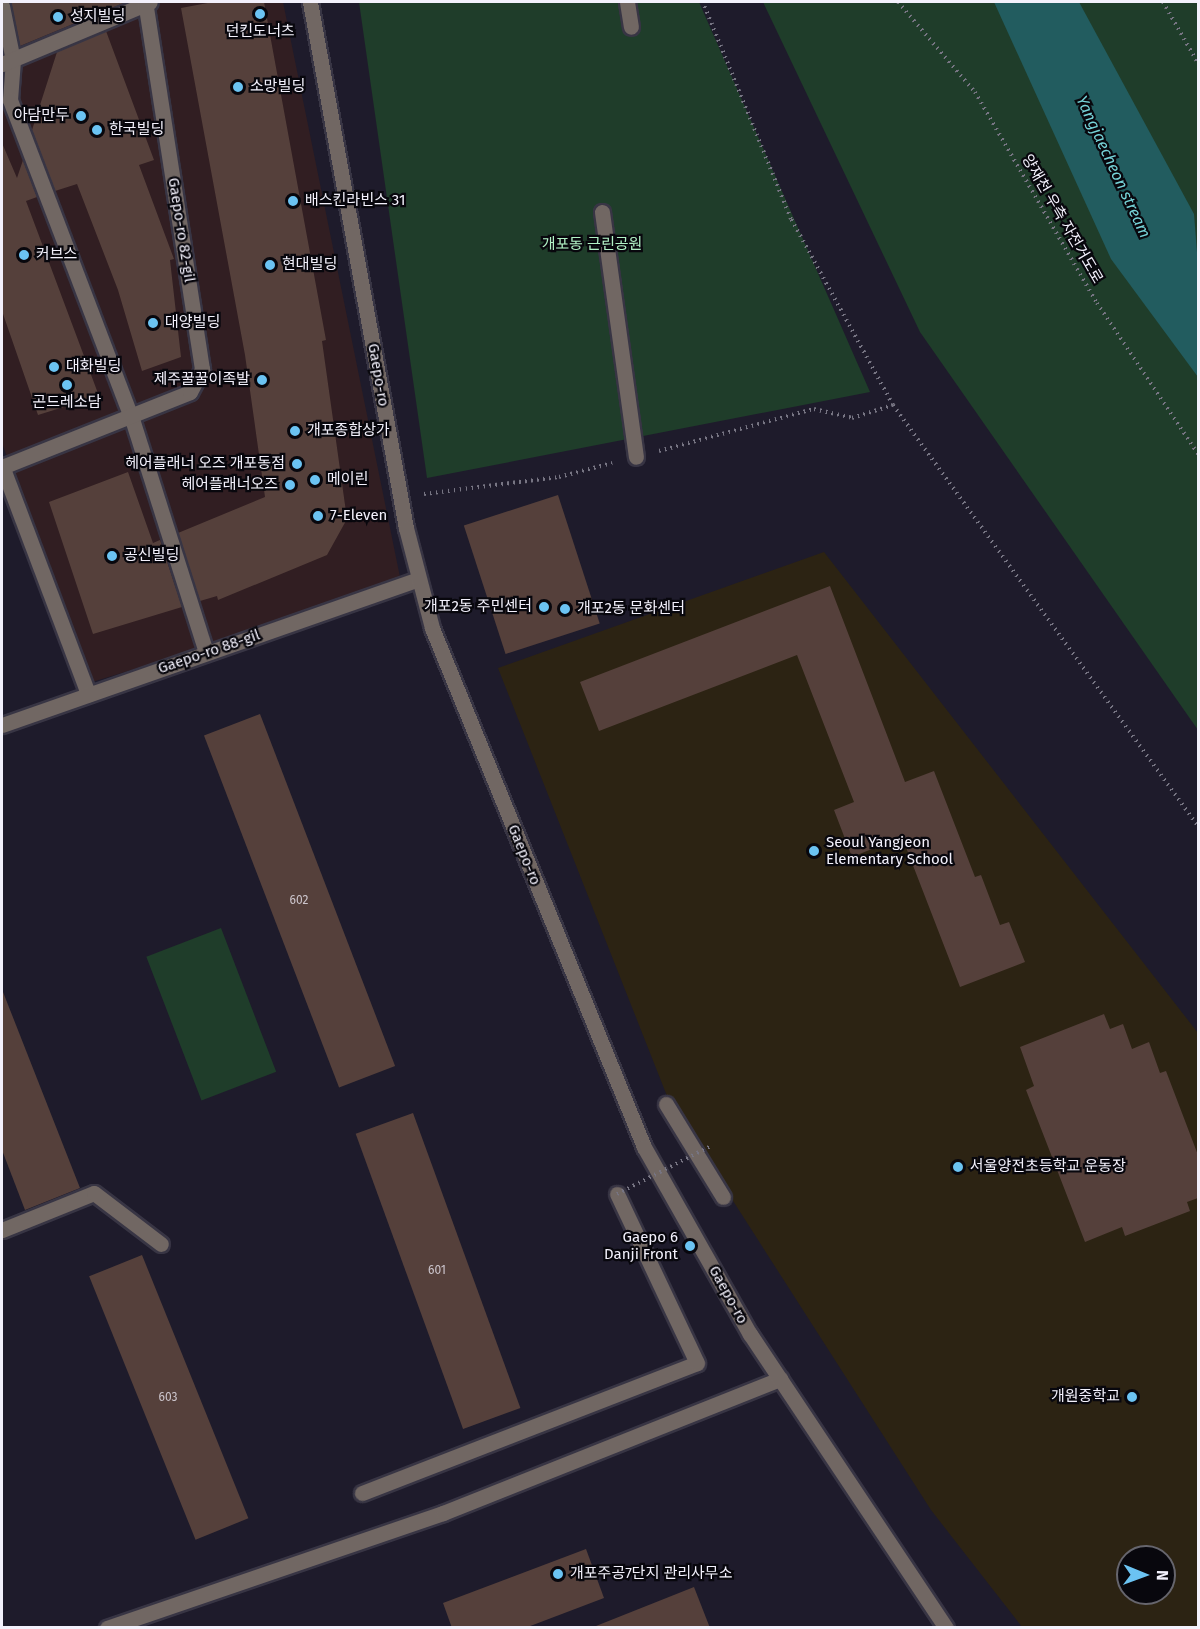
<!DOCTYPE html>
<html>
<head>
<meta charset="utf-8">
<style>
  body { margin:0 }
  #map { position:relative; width:1200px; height:1629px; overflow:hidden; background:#1e1b2b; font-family:"Fira Sans","Noto Sans KR",sans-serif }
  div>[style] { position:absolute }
  .commercial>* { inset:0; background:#311e22 }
  .education>* { inset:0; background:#2c2313 }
  .green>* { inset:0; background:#1f3d2a; transform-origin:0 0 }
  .water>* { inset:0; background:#225c5f }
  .building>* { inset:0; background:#55403b; transform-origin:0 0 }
  .path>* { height:4px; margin-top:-2px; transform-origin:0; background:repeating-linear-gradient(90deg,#777583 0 1.5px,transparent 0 6px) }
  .roads { filter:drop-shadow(2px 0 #383544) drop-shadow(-2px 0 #383544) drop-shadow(0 2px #383544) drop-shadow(0 -2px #383544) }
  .pedestrian>* { height:15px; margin:-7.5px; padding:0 7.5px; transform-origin:7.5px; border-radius:7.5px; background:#716763 }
  .minor>* { height:15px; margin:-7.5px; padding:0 7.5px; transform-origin:7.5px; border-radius:7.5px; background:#716763 }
  .tertiary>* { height:15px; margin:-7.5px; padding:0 7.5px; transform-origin:7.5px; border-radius:7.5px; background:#716763 }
  .path-bridge>* { height:4px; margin-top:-2px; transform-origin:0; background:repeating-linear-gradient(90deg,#777583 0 1.5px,transparent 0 6px) }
  .dots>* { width:16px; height:16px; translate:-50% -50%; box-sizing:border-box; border:3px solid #08070d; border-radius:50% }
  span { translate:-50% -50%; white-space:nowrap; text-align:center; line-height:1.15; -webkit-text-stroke:4.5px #08070d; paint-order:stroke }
  .number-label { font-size:12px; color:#ccc5cc }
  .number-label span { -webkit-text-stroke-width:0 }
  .poi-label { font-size:15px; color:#f3f1fc }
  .left { translate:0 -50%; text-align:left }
  .right { translate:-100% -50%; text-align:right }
  .street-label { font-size:15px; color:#f3f1fc }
  .park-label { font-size:15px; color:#b2f2c6 }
  .water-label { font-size:16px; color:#76d3d8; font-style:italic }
  .frame { position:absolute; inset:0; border:3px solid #f3f1fc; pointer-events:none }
  .north { position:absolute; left:1116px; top:1545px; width:60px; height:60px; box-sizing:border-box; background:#08070d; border:2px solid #66656d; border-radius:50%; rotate:91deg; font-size:16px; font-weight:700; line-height:24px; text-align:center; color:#f3f1fc }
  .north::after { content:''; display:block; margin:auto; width:21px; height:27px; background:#6bc3f2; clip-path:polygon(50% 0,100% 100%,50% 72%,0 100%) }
</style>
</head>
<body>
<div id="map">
  <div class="commercial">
    <div style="clip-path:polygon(2px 2px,283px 2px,400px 577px,206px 647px,89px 683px,2px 443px)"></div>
  </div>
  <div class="education">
    <div style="clip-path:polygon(evenodd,824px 552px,1198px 1033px,1198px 1627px,1022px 1627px,931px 1510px,669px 1101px,498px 668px,824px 552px,1128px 1557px,1164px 1557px,1164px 1593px,1128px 1593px,1128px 1557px)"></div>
  </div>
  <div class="green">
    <div style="clip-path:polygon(359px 2px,699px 2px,870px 392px,427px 478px)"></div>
    <div style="clip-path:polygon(763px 2px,1198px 2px,1198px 730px,920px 332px)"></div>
    <div style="left:221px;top:928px;width:154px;height:80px;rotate:69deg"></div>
  </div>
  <div class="water">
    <div style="clip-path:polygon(994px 2px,1079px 2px,1194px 214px,1198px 265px,1198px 377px,1111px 259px)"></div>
  </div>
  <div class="building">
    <div style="clip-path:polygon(10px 2px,126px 2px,20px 46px)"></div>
    <div style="clip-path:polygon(213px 2px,264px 2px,326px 340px,322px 341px,347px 519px,327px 555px,218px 600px,217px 596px,200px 601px,178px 533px,265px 497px,245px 355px,181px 8px)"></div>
    <div style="clip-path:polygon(106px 31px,154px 160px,139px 165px,174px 259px,170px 260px,181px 357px,142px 371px,118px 290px,77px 184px,55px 191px,32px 130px,57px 52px)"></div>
    <div style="clip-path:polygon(2px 143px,17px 178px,23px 160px,37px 197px,26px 201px,99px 396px,38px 415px,2px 311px)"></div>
    <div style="clip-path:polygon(128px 472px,153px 543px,160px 540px,182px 607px,93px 634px,49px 502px)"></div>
    <div style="left:558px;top:495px;width:135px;height:99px;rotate:72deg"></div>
    <div style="clip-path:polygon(830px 586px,905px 782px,934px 771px,975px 877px,981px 875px,1000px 925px,1009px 922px,1025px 962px,960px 987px,902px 837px,852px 857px,834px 810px,854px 802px,797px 655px,599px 731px,580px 682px)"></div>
    <div style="left:260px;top:714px;width:377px;height:60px;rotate:69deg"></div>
    <div style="clip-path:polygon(3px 992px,80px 1188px,25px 1210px,2px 1150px)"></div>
    <div style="clip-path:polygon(1104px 1014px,1110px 1029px,1123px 1024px,1132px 1049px,1149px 1042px,1160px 1073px,1166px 1071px,1198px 1155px,1198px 1198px,1187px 1202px,1190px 1211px,1125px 1236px,1122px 1227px,1085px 1242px,1026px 1090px,1034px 1086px,1020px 1047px)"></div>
    <div style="left:413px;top:1113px;width:314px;height:61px;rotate:70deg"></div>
    <div style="left:142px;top:1255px;width:284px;height:57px;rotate:68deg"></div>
    <div style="clip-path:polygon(586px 1549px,604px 1598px,525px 1628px,452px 1628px,443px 1603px)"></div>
    <div style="clip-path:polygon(694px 1587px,710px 1628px,597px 1628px,596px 1626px)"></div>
  </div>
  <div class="path">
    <div style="left:898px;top:2px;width:118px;rotate:49.5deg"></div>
    <div style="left:975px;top:92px;width:244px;rotate:60deg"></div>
    <div style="left:1097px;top:303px;width:182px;rotate:56.2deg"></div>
    <div style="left:1163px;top:2px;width:70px;rotate:60.2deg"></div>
    <div style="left:893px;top:405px;width:520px;rotate:54.08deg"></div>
    <div style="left:659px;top:451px;width:161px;rotate:-15.2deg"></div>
    <div style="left:814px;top:409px;width:39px;rotate:13deg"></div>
    <div style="left:852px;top:418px;width:43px;rotate:-17.6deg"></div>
    <div style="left:893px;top:405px;width:212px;rotate:-118.7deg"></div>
    <div style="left:791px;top:219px;width:234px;rotate:-112.1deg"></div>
    <div style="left:424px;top:494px;width:136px;rotate:-7.2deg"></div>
    <div style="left:559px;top:477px;width:55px;rotate:-14.8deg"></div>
  </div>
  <div class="roads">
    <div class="pedestrian">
      <div style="left:627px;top:2px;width:25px;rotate:81deg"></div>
      <div style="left:2px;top:6px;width:55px;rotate:78.5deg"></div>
      <div style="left:13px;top:60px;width:40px;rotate:94.3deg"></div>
      <div style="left:10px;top:100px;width:342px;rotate:69.1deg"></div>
      <div style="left:132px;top:419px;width:244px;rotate:72.4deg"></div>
      <div style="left:2px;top:64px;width:160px;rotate:-22.7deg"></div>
      <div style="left:602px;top:212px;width:247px;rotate:82.1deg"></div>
      <div style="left:666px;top:1104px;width:109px;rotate:58.5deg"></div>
      <div style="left:2px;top:1230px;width:99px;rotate:-21.9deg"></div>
      <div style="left:94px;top:1193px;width:84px;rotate:37.3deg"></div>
      <div style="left:362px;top:1493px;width:359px;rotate:-21.2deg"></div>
      <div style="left:697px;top:1363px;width:187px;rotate:-115.3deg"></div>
    </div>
    <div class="minor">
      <div style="left:2px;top:466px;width:244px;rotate:69.3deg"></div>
      <div style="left:2px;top:467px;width:202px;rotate:-21.7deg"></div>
      <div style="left:190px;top:392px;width:26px;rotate:-62deg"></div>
      <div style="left:202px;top:369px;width:371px;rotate:-98.8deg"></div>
      <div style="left:2px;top:725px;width:439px;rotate:-19.3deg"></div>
      <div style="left:107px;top:1628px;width:355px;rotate:-18.9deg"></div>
      <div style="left:443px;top:1513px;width:363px;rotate:-21.7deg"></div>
    </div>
    <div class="tertiary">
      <div style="left:310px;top:2px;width:535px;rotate:79.66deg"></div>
      <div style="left:406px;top:528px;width:103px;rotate:75.4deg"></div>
      <div style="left:432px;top:628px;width:561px;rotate:67.78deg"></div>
      <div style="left:644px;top:1147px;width:215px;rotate:60.5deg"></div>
      <div style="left:750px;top:1334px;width:353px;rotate:56.3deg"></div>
    </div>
  </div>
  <div class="path-bridge">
    <div style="left:617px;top:1194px;width:106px;rotate:-27.1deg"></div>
  </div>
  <div class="dots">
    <div style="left:260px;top:14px;background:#6bc3f2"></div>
    <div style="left:58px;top:17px;background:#6bc3f2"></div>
    <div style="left:238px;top:87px;background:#6bc3f2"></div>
    <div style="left:81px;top:116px;background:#6bc3f2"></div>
    <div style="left:97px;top:130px;background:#6bc3f2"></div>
    <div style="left:293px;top:201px;background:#6bc3f2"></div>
    <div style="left:24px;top:255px;background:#6bc3f2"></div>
    <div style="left:270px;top:265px;background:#6bc3f2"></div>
    <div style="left:153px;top:323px;background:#6bc3f2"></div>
    <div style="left:54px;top:367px;background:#6bc3f2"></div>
    <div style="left:262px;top:380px;background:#6bc3f2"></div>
    <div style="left:67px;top:385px;background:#6bc3f2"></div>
    <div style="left:295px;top:431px;background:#6bc3f2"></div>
    <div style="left:297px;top:464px;background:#6bc3f2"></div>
    <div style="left:315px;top:480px;background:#6bc3f2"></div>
    <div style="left:290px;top:485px;background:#6bc3f2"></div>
    <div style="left:318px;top:516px;background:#6bc3f2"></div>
    <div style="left:112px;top:556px;background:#6bc3f2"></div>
    <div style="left:544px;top:607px;background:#6bc3f2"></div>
    <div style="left:565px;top:609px;background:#6bc3f2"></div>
    <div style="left:814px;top:851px;background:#6bc3f2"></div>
    <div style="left:958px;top:1167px;background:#6bc3f2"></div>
    <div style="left:690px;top:1246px;background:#6bc3f2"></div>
    <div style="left:1132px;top:1397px;background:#6bc3f2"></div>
    <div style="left:558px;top:1574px;background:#6bc3f2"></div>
  </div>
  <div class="number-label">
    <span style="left:299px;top:901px">602</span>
    <span style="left:437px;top:1271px">601</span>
    <span style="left:168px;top:1398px">603</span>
  </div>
  <div class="poi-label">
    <span class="left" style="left:70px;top:17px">성지빌딩</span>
    <span style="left:260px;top:32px">던킨도너츠</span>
    <span class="left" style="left:250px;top:87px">소망빌딩</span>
    <span class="right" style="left:69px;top:116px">아담만두</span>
    <span class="left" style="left:109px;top:130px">한국빌딩</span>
    <span class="left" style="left:305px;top:201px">배스킨라빈스 31</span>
    <span class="left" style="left:36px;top:255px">커브스</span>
    <span class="left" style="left:282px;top:265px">현대빌딩</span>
    <span class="left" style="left:165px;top:323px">대양빌딩</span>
    <span class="left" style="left:66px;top:367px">대화빌딩</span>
    <span class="right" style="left:250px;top:380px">제주꿀꿀이족발</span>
    <span style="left:67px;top:403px">곤드레소담</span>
    <span class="left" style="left:307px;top:431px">개포종합상가</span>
    <span class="right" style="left:285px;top:464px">헤어플래너 오즈 개포동점</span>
    <span class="left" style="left:327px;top:480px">메이린</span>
    <span class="right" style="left:278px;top:485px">헤어플래너오즈</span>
    <span class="left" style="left:330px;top:516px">7-Eleven</span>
    <span class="left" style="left:124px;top:556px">공신빌딩</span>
    <span class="right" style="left:532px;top:607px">개포2동 주민센터</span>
    <span class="left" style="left:577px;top:609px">개포2동 문화센터</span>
    <span class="left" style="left:826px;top:851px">Seoul Yangjeon<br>Elementary School</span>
    <span class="left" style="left:970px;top:1167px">서울양전초등학교 운동장</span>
    <span class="right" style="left:678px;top:1246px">Gaepo 6<br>Danji Front</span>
    <span class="right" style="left:1120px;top:1397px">개원중학교</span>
    <span class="left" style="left:570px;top:1574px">개포주공7단지 관리사무소</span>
  </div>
  <div class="street-label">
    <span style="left:1062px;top:219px;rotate:60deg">양재천 우측 자전거도로</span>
    <span style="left:181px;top:230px;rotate:81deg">Gaepo-ro 82-gil</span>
    <span style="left:378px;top:375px;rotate:80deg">Gaepo-ro</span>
    <span style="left:209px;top:652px;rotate:-19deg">Gaepo-ro 88-gil</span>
    <span style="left:524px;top:855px;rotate:68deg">Gaepo-ro</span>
    <span style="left:728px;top:1295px;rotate:61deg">Gaepo-ro</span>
  </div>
  <div class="park-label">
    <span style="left:592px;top:245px">개포동 근린공원</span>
  </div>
  <div class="water-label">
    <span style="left:1113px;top:167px;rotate:65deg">Yangjaecheon stream</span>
  </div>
  <div class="frame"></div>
  <div class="north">N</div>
</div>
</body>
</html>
